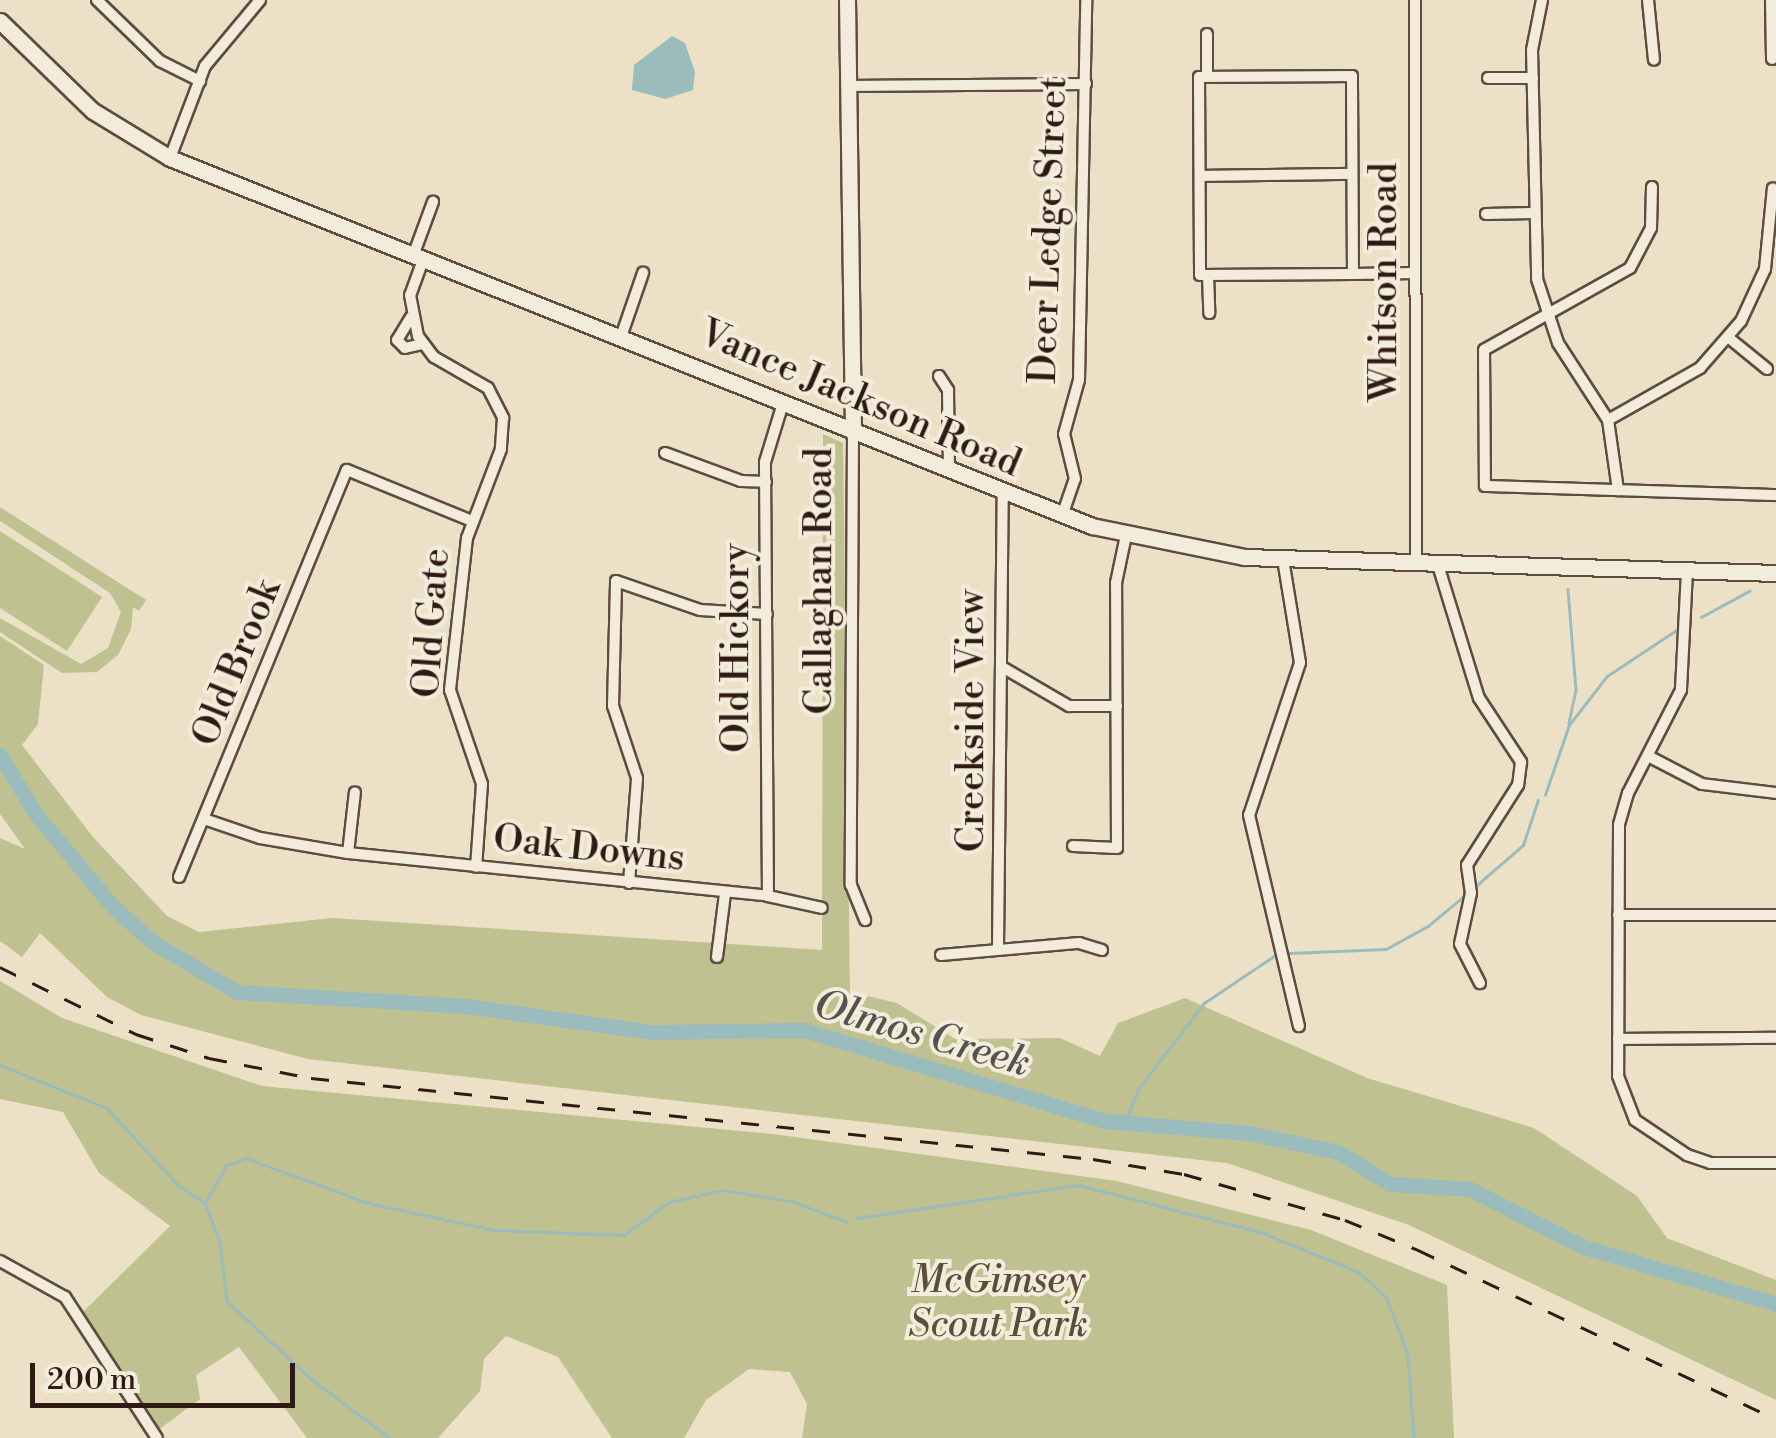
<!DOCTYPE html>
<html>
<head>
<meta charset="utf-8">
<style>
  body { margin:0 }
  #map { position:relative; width:1776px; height:1438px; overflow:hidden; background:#ece1c7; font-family:"Libre Bodoni",serif }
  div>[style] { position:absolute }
  .green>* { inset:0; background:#bfc191 }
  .water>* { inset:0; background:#9bbcbd }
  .stream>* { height:2.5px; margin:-1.25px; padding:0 1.25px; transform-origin:1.25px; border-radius:1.25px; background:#9bbcbd }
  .river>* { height:15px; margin:-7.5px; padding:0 7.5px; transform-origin:7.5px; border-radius:7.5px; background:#9bbcbd }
  .roads { filter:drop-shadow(2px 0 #5e4c41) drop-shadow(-2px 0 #5e4c41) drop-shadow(0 2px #5e4c41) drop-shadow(0 -2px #5e4c41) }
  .minor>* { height:10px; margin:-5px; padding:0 5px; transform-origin:5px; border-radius:5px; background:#f3ecdb }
  .secondary>* { height:15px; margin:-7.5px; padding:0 7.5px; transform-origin:7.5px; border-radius:7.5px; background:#f3ecdb }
  .rail>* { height:2.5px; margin-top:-1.25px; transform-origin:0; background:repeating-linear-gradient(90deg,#2f1b14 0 18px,transparent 0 36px) }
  span { translate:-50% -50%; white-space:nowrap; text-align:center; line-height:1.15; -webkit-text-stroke:8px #f3ecdb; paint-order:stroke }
  .street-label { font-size:38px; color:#2f1b14 }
  .park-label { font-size:38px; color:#5a4d3a; font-style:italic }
  .water-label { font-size:40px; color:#55534f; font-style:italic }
  .scale { position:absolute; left:30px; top:1363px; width:265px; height:45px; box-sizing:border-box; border:5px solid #2f1b14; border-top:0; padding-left:12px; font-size:30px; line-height:35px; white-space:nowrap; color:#2f1b14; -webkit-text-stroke:8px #f3ecdb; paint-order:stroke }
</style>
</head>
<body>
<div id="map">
  <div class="green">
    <div style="clip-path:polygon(823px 434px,843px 443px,850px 992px,897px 1003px,955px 1039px,1060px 1038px,1100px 1056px,1118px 1023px,1185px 998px,1367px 1078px,1534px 1128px,1637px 1196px,1667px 1238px,1776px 1280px,1776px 1400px,1409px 1225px,1227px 1163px,308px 1059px,141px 1015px,107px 997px,40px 933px,22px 957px,0 941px,0 838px,25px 849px,0 814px,0 636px,44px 665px,38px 724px,22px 745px,93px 837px,167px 916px,199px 932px,332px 918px,822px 950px)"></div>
    <div style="clip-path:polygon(0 507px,146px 600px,139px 611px,133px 607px,131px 629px,118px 655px,97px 672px,62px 673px,0 632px,0 618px,81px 664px,108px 648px,121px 612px,110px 593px,0 521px)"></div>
    <div style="clip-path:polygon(0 531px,102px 597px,67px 651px,0 608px)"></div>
    <div style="clip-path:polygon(0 981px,62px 1018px,262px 1086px,773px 1134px,1117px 1181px,1311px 1230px,1447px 1285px,1454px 1438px,802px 1438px,807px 1404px,790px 1372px,749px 1369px,706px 1400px,684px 1438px,612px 1438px,558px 1357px,506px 1336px,484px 1359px,480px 1391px,438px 1438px,307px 1438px,239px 1347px,196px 1375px,200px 1399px,157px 1431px,82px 1313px,170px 1226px,99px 1173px,63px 1112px,0 1099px)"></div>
  </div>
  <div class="water">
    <div style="clip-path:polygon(672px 36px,685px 43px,695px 72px,693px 90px,665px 99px,632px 90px,634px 65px)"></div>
  </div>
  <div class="stream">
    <div style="left:1568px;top:589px;width:101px;rotate:85.5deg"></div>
    <div style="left:1576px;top:690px;width:33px;rotate:102deg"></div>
    <div style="left:1701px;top:617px;width:55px;rotate:-28.4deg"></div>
    <div style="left:1545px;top:795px;width:74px;rotate:-71.1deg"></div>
    <div style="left:1569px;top:725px;width:62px;rotate:-52.2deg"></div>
    <div style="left:1607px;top:676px;width:85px;rotate:-33.5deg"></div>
    <div style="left:1477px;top:885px;width:61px;rotate:-41deg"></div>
    <div style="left:1523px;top:845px;width:47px;rotate:-71.6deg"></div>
    <div style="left:1289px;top:953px;width:97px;rotate:-2.4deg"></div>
    <div style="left:1386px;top:949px;width:48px;rotate:-28.7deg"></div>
    <div style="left:1428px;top:926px;width:47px;rotate:-39.8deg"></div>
    <div style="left:0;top:1065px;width:115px;rotate:21.9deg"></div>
    <div style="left:107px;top:1108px;width:106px;rotate:47.3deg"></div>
    <div style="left:179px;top:1186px;width:31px;rotate:33deg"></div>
    <div style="left:205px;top:1203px;width:42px;rotate:69deg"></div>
    <div style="left:220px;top:1242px;width:59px;rotate:83.2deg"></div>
    <div style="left:227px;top:1301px;width:112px;rotate:42.8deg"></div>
    <div style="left:309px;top:1377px;width:101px;rotate:37deg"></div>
    <div style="left:1125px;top:1122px;width:37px;rotate:-68deg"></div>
    <div style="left:1139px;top:1088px;width:107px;rotate:-52.6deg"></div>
    <div style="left:1204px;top:1003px;width:84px;rotate:-33.9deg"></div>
    <div style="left:205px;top:1203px;width:43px;rotate:-60.4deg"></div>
    <div style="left:226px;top:1166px;width:22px;rotate:-22deg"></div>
    <div style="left:246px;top:1158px;width:130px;rotate:20.2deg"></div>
    <div style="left:368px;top:1203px;width:129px;rotate:12.1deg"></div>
    <div style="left:494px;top:1230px;width:130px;rotate:2.2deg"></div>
    <div style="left:624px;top:1235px;width:56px;rotate:-36.3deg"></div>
    <div style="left:669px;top:1202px;width:55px;rotate:-12.5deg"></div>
    <div style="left:723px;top:1190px;width:69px;rotate:9.2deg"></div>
    <div style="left:791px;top:1201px;width:58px;rotate:20.3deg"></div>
    <div style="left:857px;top:1218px;width:224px;rotate:-8.5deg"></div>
    <div style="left:1079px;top:1185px;width:190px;rotate:14.6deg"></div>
    <div style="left:1263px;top:1233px;width:104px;rotate:22.1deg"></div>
    <div style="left:1359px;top:1272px;width:38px;rotate:43deg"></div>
    <div style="left:1387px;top:1298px;width:61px;rotate:69.8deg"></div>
    <div style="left:1408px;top:1355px;width:83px;rotate:85.9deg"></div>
  </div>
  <div class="river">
    <div style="left:0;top:755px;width:68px;rotate:58.9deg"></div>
    <div style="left:35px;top:813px;width:124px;rotate:50.3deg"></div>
    <div style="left:114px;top:908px;width:53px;rotate:41.2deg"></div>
    <div style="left:154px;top:943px;width:96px;rotate:30.6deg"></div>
    <div style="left:237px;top:992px;width:229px;rotate:3.5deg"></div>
    <div style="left:466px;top:1006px;width:188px;rotate:8deg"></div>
    <div style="left:652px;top:1032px;width:152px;rotate:-0.8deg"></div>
    <div style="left:804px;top:1030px;width:314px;rotate:16.8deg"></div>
    <div style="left:1105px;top:1121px;width:144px;rotate:4.8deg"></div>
    <div style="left:1249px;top:1133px;width:91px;rotate:12.1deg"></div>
    <div style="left:1338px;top:1152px;width:61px;rotate:31.6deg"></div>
    <div style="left:1390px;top:1184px;width:80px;rotate:3.6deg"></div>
    <div style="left:1470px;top:1189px;width:128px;rotate:27deg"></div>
    <div style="left:1584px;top:1247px;width:200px;rotate:16.5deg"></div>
  </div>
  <div class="roads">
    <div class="minor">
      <div style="left:97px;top:0;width:88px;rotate:44.1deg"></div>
      <div style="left:160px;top:61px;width:45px;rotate:26.6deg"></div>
      <div style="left:1415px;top:0;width:564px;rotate:89.9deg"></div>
      <div style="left:1542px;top:0;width:51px;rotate:101.3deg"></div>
      <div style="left:1532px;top:50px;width:229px;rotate:88.7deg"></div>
      <div style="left:1537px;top:279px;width:67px;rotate:71.8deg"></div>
      <div style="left:1558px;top:343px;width:92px;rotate:57deg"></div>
      <div style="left:1608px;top:420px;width:71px;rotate:81.9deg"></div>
      <div style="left:1648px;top:0;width:60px;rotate:84.3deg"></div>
      <div style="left:1771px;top:0;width:59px;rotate:89deg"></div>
      <div style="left:1207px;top:77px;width:43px;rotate:-90deg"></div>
      <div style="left:1488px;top:78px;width:45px"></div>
      <div style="left:847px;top:86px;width:239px;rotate:-0.5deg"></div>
      <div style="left:170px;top:158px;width:98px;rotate:-69.2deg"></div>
      <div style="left:205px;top:66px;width:86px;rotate:-50.2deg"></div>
      <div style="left:1200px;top:176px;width:152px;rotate:-0.8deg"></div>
      <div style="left:1652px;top:187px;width:41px;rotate:91.4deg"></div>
      <div style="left:1651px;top:228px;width:45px;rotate:117.7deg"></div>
      <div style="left:1630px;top:268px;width:167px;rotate:150.7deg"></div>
      <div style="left:1484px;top:350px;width:136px;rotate:89.6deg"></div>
      <div style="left:1485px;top:486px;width:291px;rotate:1.8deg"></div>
      <div style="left:1486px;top:214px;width:47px;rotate:-1.2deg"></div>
      <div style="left:413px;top:256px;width:58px;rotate:-69.7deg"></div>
      <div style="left:423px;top:260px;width:37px;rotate:110deg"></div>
      <div style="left:410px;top:295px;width:42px;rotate:79deg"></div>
      <div style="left:418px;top:336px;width:26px;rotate:53deg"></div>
      <div style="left:434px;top:357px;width:62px;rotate:29.9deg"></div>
      <div style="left:488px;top:388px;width:34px;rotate:63deg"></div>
      <div style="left:503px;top:418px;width:31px;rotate:94deg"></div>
      <div style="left:501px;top:449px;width:95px;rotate:110.9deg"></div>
      <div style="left:467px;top:538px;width:153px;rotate:96.4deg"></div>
      <div style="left:450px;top:690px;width:99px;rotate:71.2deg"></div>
      <div style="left:482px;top:784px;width:83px;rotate:94.1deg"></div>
      <div style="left:1353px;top:274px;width:198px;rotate:-90.3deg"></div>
      <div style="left:1352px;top:76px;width:153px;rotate:179.6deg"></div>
      <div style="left:1199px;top:77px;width:198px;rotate:89.7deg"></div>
      <div style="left:1200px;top:275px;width:153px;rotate:-0.4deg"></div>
      <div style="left:1353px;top:274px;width:62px;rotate:-0.9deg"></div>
      <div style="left:1208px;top:275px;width:38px;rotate:88deg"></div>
      <div style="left:411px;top:317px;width:27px;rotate:121deg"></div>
      <div style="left:397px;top:340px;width:11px;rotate:45deg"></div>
      <div style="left:405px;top:348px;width:18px;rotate:-13deg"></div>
      <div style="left:622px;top:334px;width:65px;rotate:-71deg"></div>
      <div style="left:1729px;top:338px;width:49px;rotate:39.2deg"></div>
      <div style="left:939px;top:376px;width:17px;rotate:57deg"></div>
      <div style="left:948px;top:390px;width:80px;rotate:89.3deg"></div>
      <div style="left:1608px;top:420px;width:106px;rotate:-29.5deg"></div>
      <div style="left:1700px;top:368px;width:62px;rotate:-48.9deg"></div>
      <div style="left:1741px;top:321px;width:57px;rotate:-65.2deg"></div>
      <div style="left:1765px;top:269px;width:81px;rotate:-84.4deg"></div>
      <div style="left:853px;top:433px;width:452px;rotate:90.3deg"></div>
      <div style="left:851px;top:885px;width:38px;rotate:68deg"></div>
      <div style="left:665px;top:453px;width:81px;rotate:20.2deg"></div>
      <div style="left:741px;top:481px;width:25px;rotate:2deg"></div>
      <div style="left:1062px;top:516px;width:39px;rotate:-71deg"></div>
      <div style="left:1075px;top:479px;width:46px;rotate:-103.7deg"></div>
      <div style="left:1064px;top:434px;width:56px;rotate:-74.5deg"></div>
      <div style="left:1079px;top:380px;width:380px;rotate:-88.9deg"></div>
      <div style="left:1283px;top:559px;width:105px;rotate:80.7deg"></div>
      <div style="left:1300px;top:663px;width:160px;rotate:108.5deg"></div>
      <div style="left:1249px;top:815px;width:217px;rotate:76.7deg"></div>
      <div style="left:1438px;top:565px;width:139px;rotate:72.9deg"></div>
      <div style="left:1479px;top:698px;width:77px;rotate:56.7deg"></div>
      <div style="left:1521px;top:762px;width:23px;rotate:97deg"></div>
      <div style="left:1518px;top:785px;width:95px;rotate:122.5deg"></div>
      <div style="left:1467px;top:865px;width:28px;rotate:82deg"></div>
      <div style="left:1471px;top:893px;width:52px;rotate:102.2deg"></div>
      <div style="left:1460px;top:944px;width:44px;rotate:62.9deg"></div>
      <div style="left:1687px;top:571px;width:119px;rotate:92.9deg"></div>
      <div style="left:1681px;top:690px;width:116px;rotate:117.2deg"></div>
      <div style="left:1628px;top:793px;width:33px;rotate:106deg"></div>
      <div style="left:1619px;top:825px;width:251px;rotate:90.2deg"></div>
      <div style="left:1618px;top:1076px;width:47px;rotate:68.9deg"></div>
      <div style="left:1635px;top:1120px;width:63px;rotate:33.9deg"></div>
      <div style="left:1687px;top:1155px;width:24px;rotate:19deg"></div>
      <div style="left:1710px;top:1163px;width:66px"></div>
      <div style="left:1002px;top:667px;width:78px;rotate:30.2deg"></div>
      <div style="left:1069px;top:706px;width:48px"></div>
      <div style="left:1648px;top:756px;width:61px;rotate:27.4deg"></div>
      <div style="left:1702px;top:784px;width:75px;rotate:6.9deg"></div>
      <div style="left:204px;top:819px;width:59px;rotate:18.7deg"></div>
      <div style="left:260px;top:838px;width:89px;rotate:9.7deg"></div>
      <div style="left:348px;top:853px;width:422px;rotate:5.8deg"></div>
      <div style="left:768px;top:896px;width:55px;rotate:12.5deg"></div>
      <div style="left:1073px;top:846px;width:44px;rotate:2.6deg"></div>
      <div style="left:1117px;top:848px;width:265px;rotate:-90.2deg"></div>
      <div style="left:1116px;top:583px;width:49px;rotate:-78.2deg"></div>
      <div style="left:348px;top:853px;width:61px;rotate:-83.5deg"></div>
      <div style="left:179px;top:877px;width:440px;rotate:-67.6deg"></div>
      <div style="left:347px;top:470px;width:135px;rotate:22.2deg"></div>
      <div style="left:629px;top:883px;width:105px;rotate:-85.6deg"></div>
      <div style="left:637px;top:778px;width:76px;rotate:-108.4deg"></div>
      <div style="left:613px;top:706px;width:125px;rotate:-88.6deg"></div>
      <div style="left:616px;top:581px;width:89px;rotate:19deg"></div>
      <div style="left:700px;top:610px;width:67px;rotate:3.4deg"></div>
      <div style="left:768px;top:896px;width:434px;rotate:-90.4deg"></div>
      <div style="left:765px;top:462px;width:62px;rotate:-73deg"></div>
      <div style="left:1618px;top:915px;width:158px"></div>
      <div style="left:998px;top:947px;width:453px;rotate:-89.4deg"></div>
      <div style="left:941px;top:955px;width:139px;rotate:-5deg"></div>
      <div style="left:1079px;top:943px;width:24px;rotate:17deg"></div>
      <div style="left:717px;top:957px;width:64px;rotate:-82.8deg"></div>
      <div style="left:1618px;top:1039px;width:158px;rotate:-0.4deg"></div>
      <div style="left:0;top:1261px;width:74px;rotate:29deg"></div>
      <div style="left:65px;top:1297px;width:168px;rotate:56.9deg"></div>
    </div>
    <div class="secondary">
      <div style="left:847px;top:0;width:433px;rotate:89.2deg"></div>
      <div style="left:0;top:21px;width:129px;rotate:44.1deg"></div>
      <div style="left:93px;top:111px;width:90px;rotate:31.4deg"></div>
      <div style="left:170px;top:158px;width:993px;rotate:21.76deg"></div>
      <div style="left:1092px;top:526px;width:155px;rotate:11.5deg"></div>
      <div style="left:1244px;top:557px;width:532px;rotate:1.72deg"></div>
    </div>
  </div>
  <div class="rail">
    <div style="left:0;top:967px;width:152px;rotate:26.2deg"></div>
    <div style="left:136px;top:1034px;width:77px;rotate:18.2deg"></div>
    <div style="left:209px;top:1058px;width:104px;rotate:11.1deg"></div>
    <div style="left:311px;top:1078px;width:786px;rotate:5.91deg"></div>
    <div style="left:1093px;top:1159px;width:92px;rotate:9.4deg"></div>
    <div style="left:1184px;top:1174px;width:167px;rotate:15.9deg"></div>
    <div style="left:1345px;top:1220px;width:79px;rotate:22.3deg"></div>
    <div style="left:1418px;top:1250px;width:396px;rotate:25.3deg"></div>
  </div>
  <div class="street-label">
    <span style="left:1049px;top:230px;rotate:-88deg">Deer Ledge Street</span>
    <span style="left:1385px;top:282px;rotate:-90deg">Whitson Road</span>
    <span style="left:860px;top:399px;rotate:23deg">Vance Jackson Road</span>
    <span style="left:820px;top:581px;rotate:-90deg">Callaghan Road</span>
    <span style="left:432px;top:623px;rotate:-86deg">Old Gate</span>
    <span style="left:737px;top:648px;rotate:-90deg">Old Hickory</span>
    <span style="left:237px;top:663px;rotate:-68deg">Old Brook</span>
    <span style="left:972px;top:721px;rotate:-90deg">Creekside View</span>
    <span style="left:589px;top:849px;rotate:6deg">Oak Downs</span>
  </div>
  <div class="park-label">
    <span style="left:998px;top:1303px">McGimsey<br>Scout Park</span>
  </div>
  <div class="water-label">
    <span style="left:922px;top:1034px;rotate:16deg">Olmos Creek</span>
  </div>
  <div class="scale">200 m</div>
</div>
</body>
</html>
